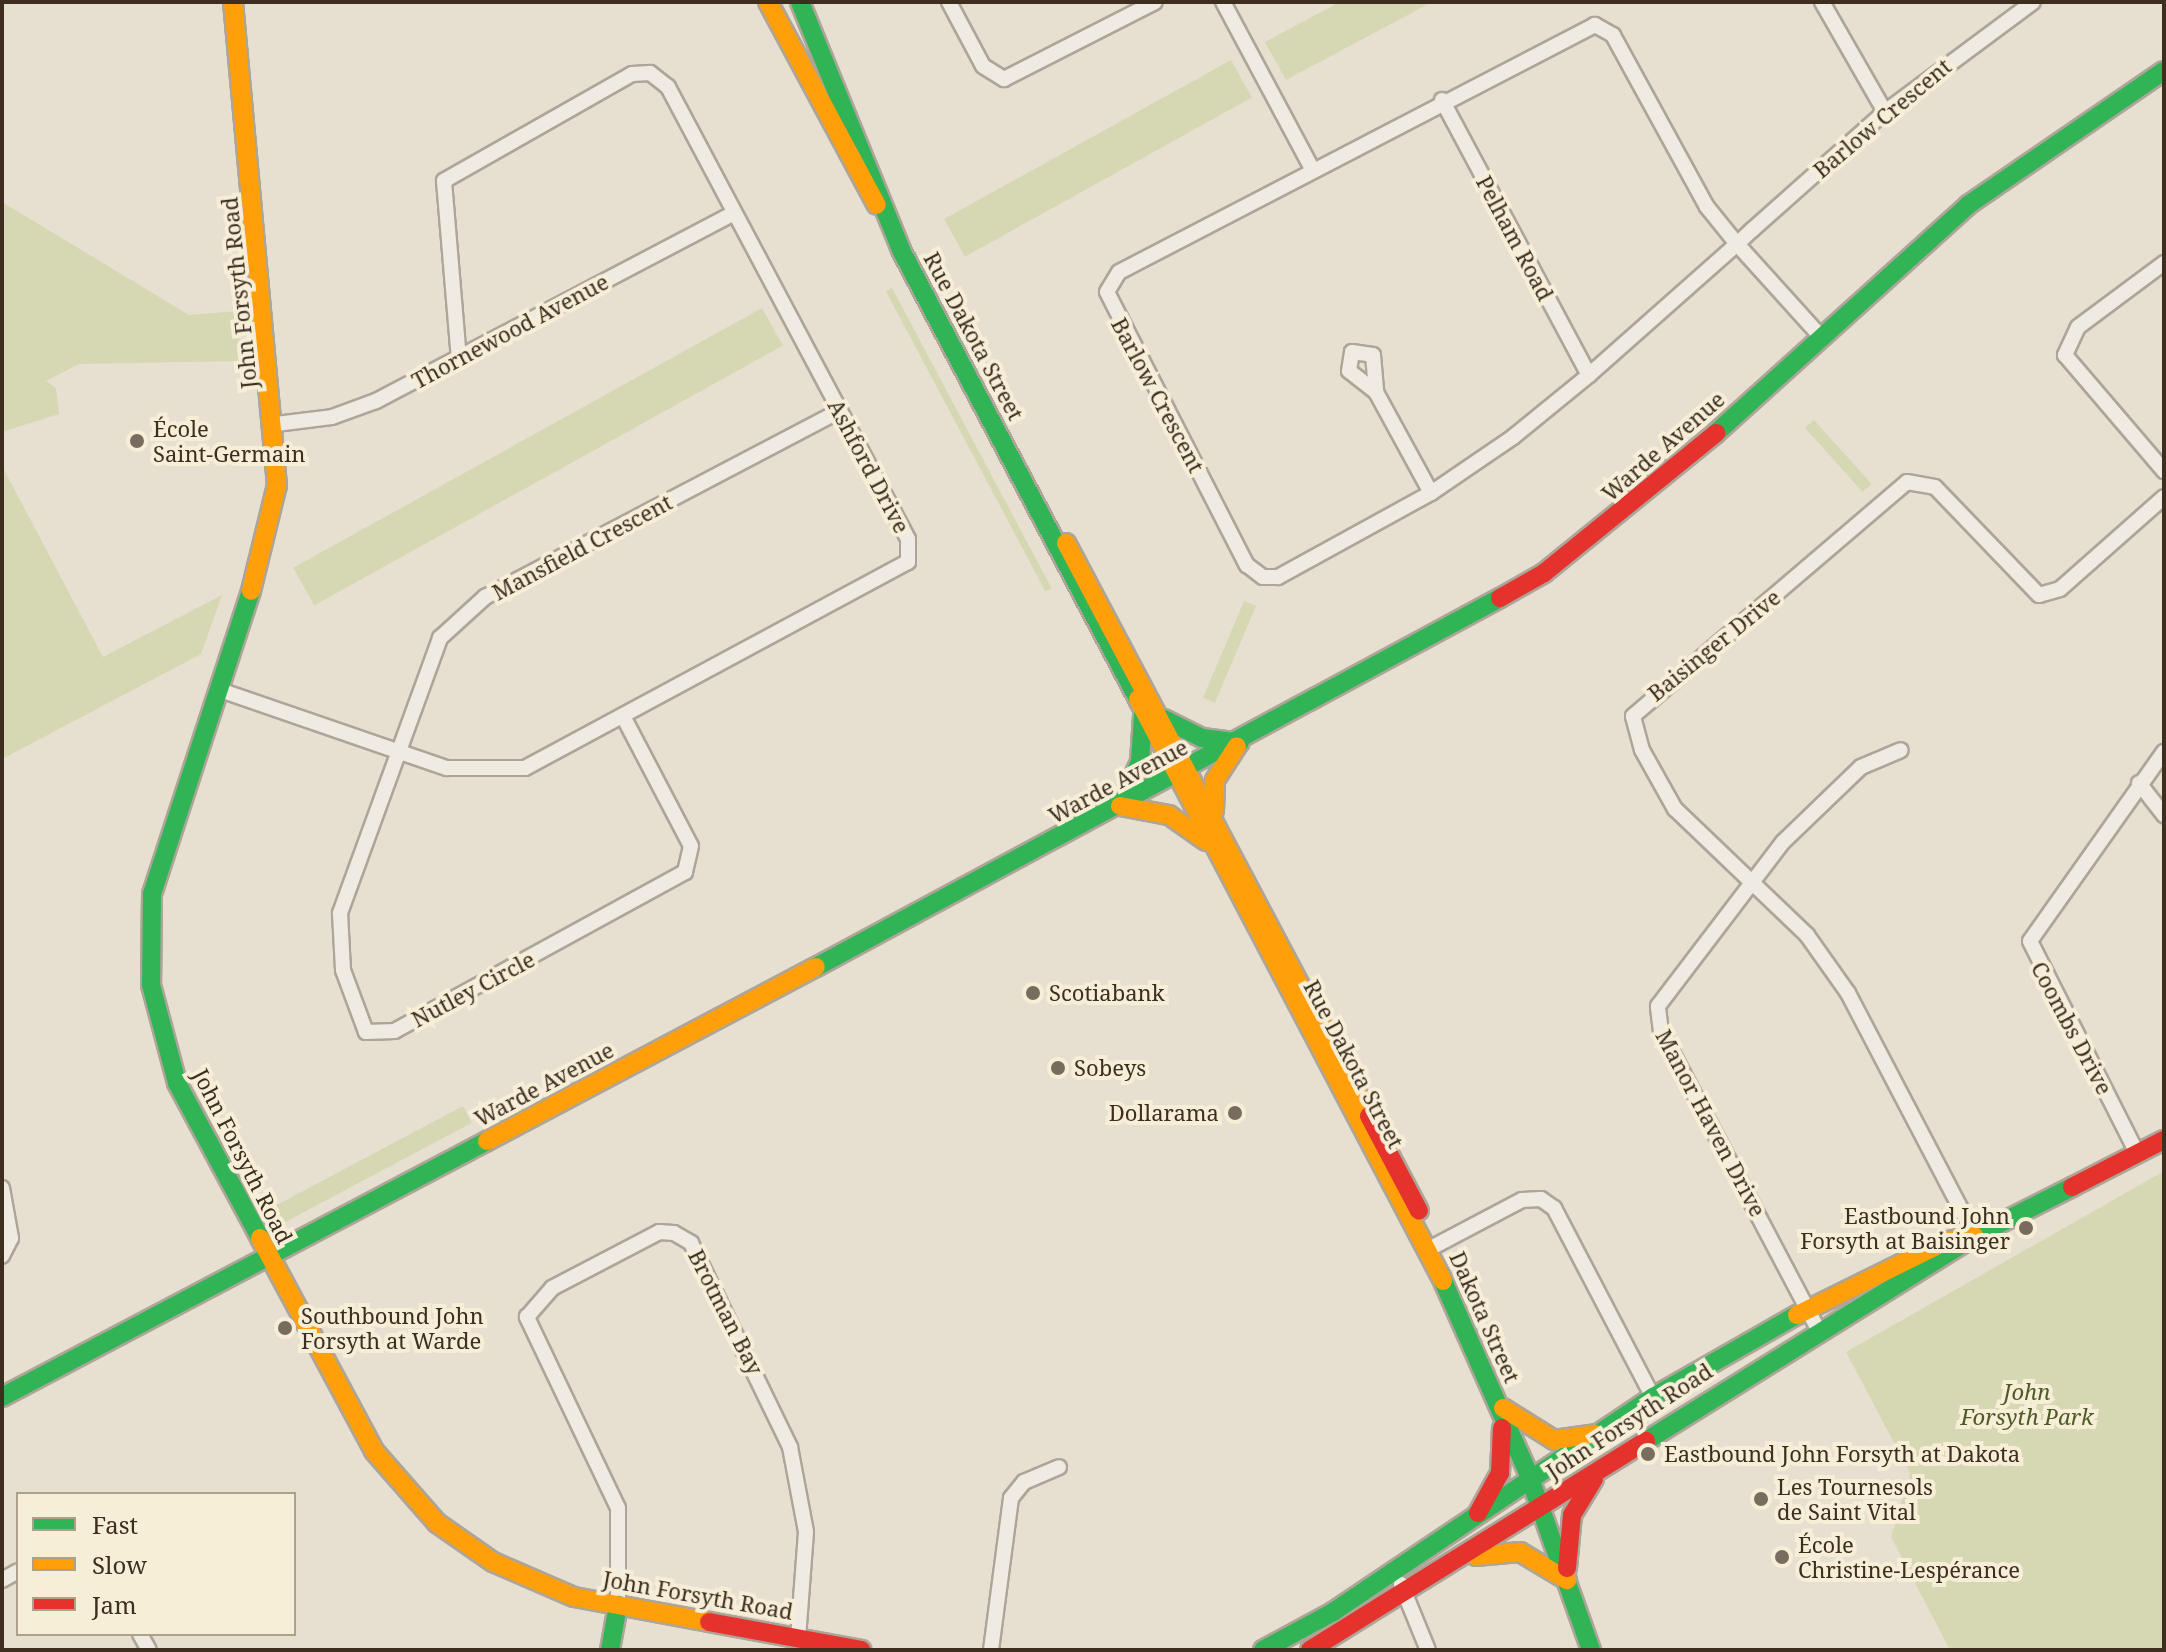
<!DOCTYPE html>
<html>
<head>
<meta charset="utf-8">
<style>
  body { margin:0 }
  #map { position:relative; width:2166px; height:1652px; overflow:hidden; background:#e7e0d1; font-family:"Noto Serif",serif }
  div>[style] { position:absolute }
  .green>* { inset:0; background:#d6d7b3; transform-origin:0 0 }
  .roads { filter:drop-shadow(2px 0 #ada599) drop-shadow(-2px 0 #ada599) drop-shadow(0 2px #ada599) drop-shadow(0 -2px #ada599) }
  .street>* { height:14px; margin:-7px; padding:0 7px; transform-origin:7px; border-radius:7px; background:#efebe3 }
  .fast>* { height:18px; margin:-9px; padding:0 9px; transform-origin:9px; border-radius:9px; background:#30b455 }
  .slow>* { height:18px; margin:-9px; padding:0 9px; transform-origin:9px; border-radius:9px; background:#ff9f0a }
  .jam>* { height:18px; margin:-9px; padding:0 9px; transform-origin:9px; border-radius:9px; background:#e5322d }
  .dots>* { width:22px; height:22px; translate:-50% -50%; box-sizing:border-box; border:4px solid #f7eed8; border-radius:50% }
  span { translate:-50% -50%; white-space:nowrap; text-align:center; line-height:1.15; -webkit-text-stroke:8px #f7eed8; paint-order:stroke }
  .street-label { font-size:22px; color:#3d2e20 }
  .poi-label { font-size:22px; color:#3d2e20 }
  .left { translate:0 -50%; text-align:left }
  .right { translate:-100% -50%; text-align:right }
  .park-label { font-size:22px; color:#4d5a26; font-style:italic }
  .frame { position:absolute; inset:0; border:4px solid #3d2e20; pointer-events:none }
  .legend { position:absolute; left:16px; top:1492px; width:280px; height:144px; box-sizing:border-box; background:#f7eed8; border:2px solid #ada18e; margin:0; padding:10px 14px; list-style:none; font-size:24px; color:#3d2e20 }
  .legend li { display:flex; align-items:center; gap:16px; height:40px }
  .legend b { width:40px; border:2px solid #ada18e }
</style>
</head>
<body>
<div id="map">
  <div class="green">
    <div style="clip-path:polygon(1340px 2px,1432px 2px,1286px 80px,1265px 42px)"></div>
    <div style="left:1231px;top:60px;width:43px;height:328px;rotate:61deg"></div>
    <div style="clip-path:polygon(2px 202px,189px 315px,238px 311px,243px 361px,79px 364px,46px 381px,56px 388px,59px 414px,2px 432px)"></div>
    <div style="left:892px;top:288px;width:340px;height:7px;rotate:62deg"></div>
    <div style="left:762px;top:308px;width:43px;height:536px;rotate:61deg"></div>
    <div style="left:1814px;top:420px;width:86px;height:12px;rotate:48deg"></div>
    <div style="clip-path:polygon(2px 466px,103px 657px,222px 595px,201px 654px,2px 759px)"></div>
    <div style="left:1244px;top:601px;width:13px;height:105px;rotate:23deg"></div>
    <div style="left:463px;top:1106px;width:19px;height:220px;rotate:62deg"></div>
    <div style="clip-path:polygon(2164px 1171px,2164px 1650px,1950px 1650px,1891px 1537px,1910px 1473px,1846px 1352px)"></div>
  </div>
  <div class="roads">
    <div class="street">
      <div style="left:949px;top:2px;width:72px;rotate:62deg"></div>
      <div style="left:983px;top:66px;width:25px;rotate:32deg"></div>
      <div style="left:1004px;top:79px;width:169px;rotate:-27deg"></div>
      <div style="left:1223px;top:2px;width:189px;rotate:61.9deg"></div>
      <div style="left:1822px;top:2px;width:127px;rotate:60.2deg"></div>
      <div style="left:1442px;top:100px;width:312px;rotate:61.9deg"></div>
      <div style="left:2164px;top:263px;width:107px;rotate:143.3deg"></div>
      <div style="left:2078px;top:327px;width:31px;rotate:115deg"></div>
      <div style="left:2065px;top:355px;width:153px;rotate:49.5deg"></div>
      <div style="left:1822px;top:338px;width:127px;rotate:-132.1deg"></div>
      <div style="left:1737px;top:244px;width:48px;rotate:-129deg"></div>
      <div style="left:1707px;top:207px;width:196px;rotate:-118.7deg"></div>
      <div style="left:1613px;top:35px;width:21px;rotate:-151deg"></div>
      <div style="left:1595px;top:25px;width:536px;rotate:152.57deg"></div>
      <div style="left:1119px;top:272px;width:23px;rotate:121deg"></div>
      <div style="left:1107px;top:292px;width:307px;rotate:62.9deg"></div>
      <div style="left:1247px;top:565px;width:20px;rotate:37deg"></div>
      <div style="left:1263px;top:577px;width:15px"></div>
      <div style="left:1278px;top:577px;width:175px;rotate:-28.8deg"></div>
      <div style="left:1431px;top:493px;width:99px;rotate:-34.3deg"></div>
      <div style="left:1513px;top:437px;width:98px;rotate:-39.2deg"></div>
      <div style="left:1589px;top:375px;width:198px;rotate:-41.5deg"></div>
      <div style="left:1737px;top:244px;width:21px;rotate:-43deg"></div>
      <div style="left:1752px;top:230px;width:178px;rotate:-41.6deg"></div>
      <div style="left:1885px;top:112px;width:184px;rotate:-36.6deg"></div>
      <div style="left:1376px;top:392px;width:34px;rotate:-142deg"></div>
      <div style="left:1349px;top:371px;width:19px;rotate:-81deg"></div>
      <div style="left:1352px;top:352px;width:21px;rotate:8deg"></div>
      <div style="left:1373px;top:355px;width:37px;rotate:85deg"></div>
      <div style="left:1376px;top:392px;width:115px;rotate:61.4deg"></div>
      <div style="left:276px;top:424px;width:56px;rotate:-7.1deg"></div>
      <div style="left:332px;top:417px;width:47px;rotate:-20deg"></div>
      <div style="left:376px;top:401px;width:404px;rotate:-27.7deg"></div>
      <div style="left:217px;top:689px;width:243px;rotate:19deg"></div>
      <div style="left:447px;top:768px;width:78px"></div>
      <div style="left:525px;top:768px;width:435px;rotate:-28.3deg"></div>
      <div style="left:908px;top:562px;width:23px;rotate:-90deg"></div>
      <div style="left:908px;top:539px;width:512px;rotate:-117.97deg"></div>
      <div style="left:668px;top:87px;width:23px;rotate:-142deg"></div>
      <div style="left:650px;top:73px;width:18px;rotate:177deg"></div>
      <div style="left:632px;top:74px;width:216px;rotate:150.4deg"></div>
      <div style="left:444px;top:181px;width:178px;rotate:85.2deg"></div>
      <div style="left:624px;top:718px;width:144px;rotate:62.4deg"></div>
      <div style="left:691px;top:846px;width:27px;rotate:103deg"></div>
      <div style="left:685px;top:872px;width:331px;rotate:151.3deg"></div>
      <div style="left:395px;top:1031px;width:29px;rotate:178deg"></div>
      <div style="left:366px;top:1032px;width:66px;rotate:-110.4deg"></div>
      <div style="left:343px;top:970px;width:57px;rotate:-93deg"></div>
      <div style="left:340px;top:913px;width:293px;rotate:-70deg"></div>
      <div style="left:440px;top:638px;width:61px;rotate:-42.3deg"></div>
      <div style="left:485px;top:597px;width:401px;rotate:-27.7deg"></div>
      <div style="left:2139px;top:783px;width:41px;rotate:52deg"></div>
      <div style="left:2136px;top:1151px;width:235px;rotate:-116.8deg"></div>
      <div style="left:2030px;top:941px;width:232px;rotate:-54.7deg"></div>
      <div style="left:2px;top:1188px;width:51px;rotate:79.8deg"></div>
      <div style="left:11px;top:1238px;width:20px;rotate:117deg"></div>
      <div style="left:1975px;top:1236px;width:274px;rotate:-117.6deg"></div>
      <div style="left:1848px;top:993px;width:71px;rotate:-125.3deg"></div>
      <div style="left:1807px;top:935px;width:182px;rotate:-136.3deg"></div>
      <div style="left:1675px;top:809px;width:68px;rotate:-119.2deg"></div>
      <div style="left:1642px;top:750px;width:35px;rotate:-105deg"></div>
      <div style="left:1633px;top:716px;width:360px;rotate:-40.5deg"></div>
      <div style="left:1907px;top:482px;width:28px;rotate:10deg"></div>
      <div style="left:1935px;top:487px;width:150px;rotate:46.1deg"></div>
      <div style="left:2039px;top:595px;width:22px;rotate:-16deg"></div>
      <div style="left:2060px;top:589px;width:139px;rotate:-41.5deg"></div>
      <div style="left:1429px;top:1249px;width:105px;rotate:-27.8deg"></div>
      <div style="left:1522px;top:1200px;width:19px;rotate:-3deg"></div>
      <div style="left:1541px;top:1199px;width:16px;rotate:35deg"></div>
      <div style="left:1554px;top:1208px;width:213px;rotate:62.4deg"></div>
      <div style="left:1820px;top:1333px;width:340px;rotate:-117.8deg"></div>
      <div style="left:1661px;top:1032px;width:26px;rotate:-97deg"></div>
      <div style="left:1658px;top:1006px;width:206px;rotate:-52.7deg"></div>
      <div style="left:1783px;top:842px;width:108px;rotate:-43.9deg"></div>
      <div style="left:1861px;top:767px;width:43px;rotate:-23deg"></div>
      <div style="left:2px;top:1580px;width:18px;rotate:-29deg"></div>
      <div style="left:1401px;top:1584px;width:71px;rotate:67.8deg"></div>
      <div style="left:618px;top:1605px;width:97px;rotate:-90deg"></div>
      <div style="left:618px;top:1508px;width:212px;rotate:-115.5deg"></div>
      <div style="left:527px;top:1317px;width:38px;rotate:-49deg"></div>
      <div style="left:552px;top:1288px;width:121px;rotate:-27.6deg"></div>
      <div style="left:659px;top:1232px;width:15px;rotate:4deg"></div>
      <div style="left:674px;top:1233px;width:20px;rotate:30deg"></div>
      <div style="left:691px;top:1243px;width:227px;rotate:64.1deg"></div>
      <div style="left:790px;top:1447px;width:86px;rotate:79.3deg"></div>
      <div style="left:806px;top:1532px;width:106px;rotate:94.3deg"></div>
      <div style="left:140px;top:1634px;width:18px;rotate:61deg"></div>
      <div style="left:991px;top:1650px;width:153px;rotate:-82.5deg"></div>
      <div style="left:1011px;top:1498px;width:21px;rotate:-51deg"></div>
      <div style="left:1024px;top:1482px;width:38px;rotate:-23deg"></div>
    </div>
    <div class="fast">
      <div style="left:800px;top:2px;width:268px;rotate:67.8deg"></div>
      <div style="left:901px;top:250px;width:508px;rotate:62.17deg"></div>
      <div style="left:1716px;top:433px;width:340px;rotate:-42.1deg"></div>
      <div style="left:1968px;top:205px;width:237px;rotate:-34.4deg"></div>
      <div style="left:251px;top:591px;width:319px;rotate:108.1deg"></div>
      <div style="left:152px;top:894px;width:91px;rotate:90.6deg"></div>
      <div style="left:151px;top:985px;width:101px;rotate:75.1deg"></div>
      <div style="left:177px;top:1083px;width:176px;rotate:61.8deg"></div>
      <div style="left:1164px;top:719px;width:42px;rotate:26.6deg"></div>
      <div style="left:1202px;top:738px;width:38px;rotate:7deg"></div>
      <div style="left:1120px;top:806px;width:48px;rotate:-65.6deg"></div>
      <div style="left:1140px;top:762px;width:47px;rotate:-86.3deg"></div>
      <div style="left:816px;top:967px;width:777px;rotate:-28.35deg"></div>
      <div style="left:1443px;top:1281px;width:210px;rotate:66.1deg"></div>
      <div style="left:1528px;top:1473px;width:188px;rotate:70.4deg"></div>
      <div style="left:2px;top:1397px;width:548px;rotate:-27.83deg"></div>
      <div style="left:1646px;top:1441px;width:388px;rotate:-31.9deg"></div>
      <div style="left:1975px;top:1236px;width:109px;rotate:-26.8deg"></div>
      <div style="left:610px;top:1650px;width:46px;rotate:-79.9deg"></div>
      <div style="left:1263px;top:1650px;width:80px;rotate:-28.5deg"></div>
      <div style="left:1333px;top:1612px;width:386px;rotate:-33.9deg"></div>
      <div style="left:1653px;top:1397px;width:166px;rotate:-29.7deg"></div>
    </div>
    <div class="slow">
      <div style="left:233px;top:2px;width:485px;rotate:84.8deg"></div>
      <div style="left:277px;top:485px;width:109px;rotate:103.8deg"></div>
      <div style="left:768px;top:2px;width:230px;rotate:61.8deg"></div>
      <div style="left:1066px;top:543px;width:648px;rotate:62.13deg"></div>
      <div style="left:1138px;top:699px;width:657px;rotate:62.34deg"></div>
      <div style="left:1120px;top:806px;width:50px;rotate:10.4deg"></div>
      <div style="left:1169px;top:815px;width:45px;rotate:35.1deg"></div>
      <div style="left:1214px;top:811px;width:31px;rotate:-88deg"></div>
      <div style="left:1215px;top:780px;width:40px;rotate:-57.1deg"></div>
      <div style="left:487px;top:1141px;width:372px;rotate:-27.9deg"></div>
      <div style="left:260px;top:1238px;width:242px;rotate:61.8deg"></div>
      <div style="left:374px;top:1451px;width:96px;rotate:48.8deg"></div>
      <div style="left:437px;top:1523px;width:68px;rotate:34.9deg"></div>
      <div style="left:493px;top:1562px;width:88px;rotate:23.4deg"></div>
      <div style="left:574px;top:1597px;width:137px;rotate:10.5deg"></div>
      <div style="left:1797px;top:1315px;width:167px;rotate:-26.3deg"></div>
      <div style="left:1947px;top:1241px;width:28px;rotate:-10deg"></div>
      <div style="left:1503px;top:1408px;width:60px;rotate:32.1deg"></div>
      <div style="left:1554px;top:1440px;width:42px;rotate:-8.1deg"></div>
      <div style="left:1476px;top:1556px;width:44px;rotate:-5.2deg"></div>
      <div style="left:1520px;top:1552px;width:55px;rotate:30.8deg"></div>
    </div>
    <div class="jam">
      <div style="left:1500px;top:598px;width:51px;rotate:-29.6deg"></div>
      <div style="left:1544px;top:573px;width:222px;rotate:-39.1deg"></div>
      <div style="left:1369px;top:1116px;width:107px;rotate:62.2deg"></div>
      <div style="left:2072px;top:1187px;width:103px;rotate:-27.1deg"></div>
      <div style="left:1478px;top:1513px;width:46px;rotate:-61.2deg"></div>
      <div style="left:1500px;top:1473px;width:45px;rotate:-87.5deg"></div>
      <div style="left:1567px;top:1568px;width:53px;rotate:-84.6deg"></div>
      <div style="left:1572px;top:1515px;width:42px;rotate:-58.6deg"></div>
      <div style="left:709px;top:1622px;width:155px;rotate:10.4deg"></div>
      <div style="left:1310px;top:1650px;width:396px;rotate:-31.9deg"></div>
    </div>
  </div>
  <div class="dots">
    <div style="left:137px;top:441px;background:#786c5e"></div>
    <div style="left:1033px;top:993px;background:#786c5e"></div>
    <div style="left:1058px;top:1068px;background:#786c5e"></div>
    <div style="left:1235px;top:1113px;background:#786c5e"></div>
    <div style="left:2026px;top:1228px;background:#786c5e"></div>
    <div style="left:285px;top:1328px;background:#786c5e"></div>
    <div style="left:1648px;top:1454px;background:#786c5e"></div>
    <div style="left:1761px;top:1499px;background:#786c5e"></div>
    <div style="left:1782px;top:1557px;background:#786c5e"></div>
  </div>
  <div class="street-label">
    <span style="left:1882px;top:118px;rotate:-40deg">Barlow Crescent</span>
    <span style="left:1515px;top:238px;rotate:62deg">Pelham Road</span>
    <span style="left:239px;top:293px;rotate:-96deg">John Forsyth Road</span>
    <span style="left:510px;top:331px;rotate:-28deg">Thornewood Avenue</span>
    <span style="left:974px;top:336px;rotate:62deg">Rue Dakota Street</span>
    <span style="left:1158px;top:395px;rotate:62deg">Barlow Crescent</span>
    <span style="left:1663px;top:446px;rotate:-41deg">Warde Avenue</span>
    <span style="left:869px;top:466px;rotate:62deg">Ashford Drive</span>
    <span style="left:582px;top:547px;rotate:-28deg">Mansfield Crescent</span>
    <span style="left:1714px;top:645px;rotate:-39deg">Baisinger Drive</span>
    <span style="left:1118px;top:781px;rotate:-28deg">Warde Avenue</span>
    <span style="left:473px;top:989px;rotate:-28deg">Nutley Circle</span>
    <span style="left:2072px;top:1028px;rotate:62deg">Coombs Drive</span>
    <span style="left:1354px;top:1064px;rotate:62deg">Rue Dakota Street</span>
    <span style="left:544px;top:1084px;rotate:-28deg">Warde Avenue</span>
    <span style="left:1711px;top:1123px;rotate:62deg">Manor Haven Drive</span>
    <span style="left:243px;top:1156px;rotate:63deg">John Forsyth Road</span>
    <span style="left:726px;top:1312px;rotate:63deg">Brotman Bay</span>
    <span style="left:1485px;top:1317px;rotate:66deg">Dakota Street</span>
    <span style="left:1629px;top:1421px;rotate:-33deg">John Forsyth Road</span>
    <span style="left:698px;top:1595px;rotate:10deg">John Forsyth Road</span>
  </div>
  <div class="poi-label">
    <span class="left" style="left:153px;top:441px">École<br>Saint-Germain</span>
    <span class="left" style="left:1049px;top:993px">Scotiabank</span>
    <span class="left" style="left:1074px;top:1068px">Sobeys</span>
    <span class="right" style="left:1219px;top:1113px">Dollarama</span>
    <span class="right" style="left:2010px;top:1228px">Eastbound John<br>Forsyth at Baisinger</span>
    <span class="left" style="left:301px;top:1328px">Southbound John<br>Forsyth at Warde</span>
    <span class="left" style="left:1664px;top:1454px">Eastbound John Forsyth at Dakota</span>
    <span class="left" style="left:1777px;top:1499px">Les Tournesols<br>de Saint Vital</span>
    <span class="left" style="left:1798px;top:1557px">École<br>Christine-Lespérance</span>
  </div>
  <div class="park-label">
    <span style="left:2027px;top:1404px">John<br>Forsyth Park</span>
  </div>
  <div class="frame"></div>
  <ul class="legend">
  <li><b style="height:10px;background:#30b455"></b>Fast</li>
  <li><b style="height:10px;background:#ff9f0a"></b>Slow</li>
  <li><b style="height:10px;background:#e5322d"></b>Jam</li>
  </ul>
</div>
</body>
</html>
